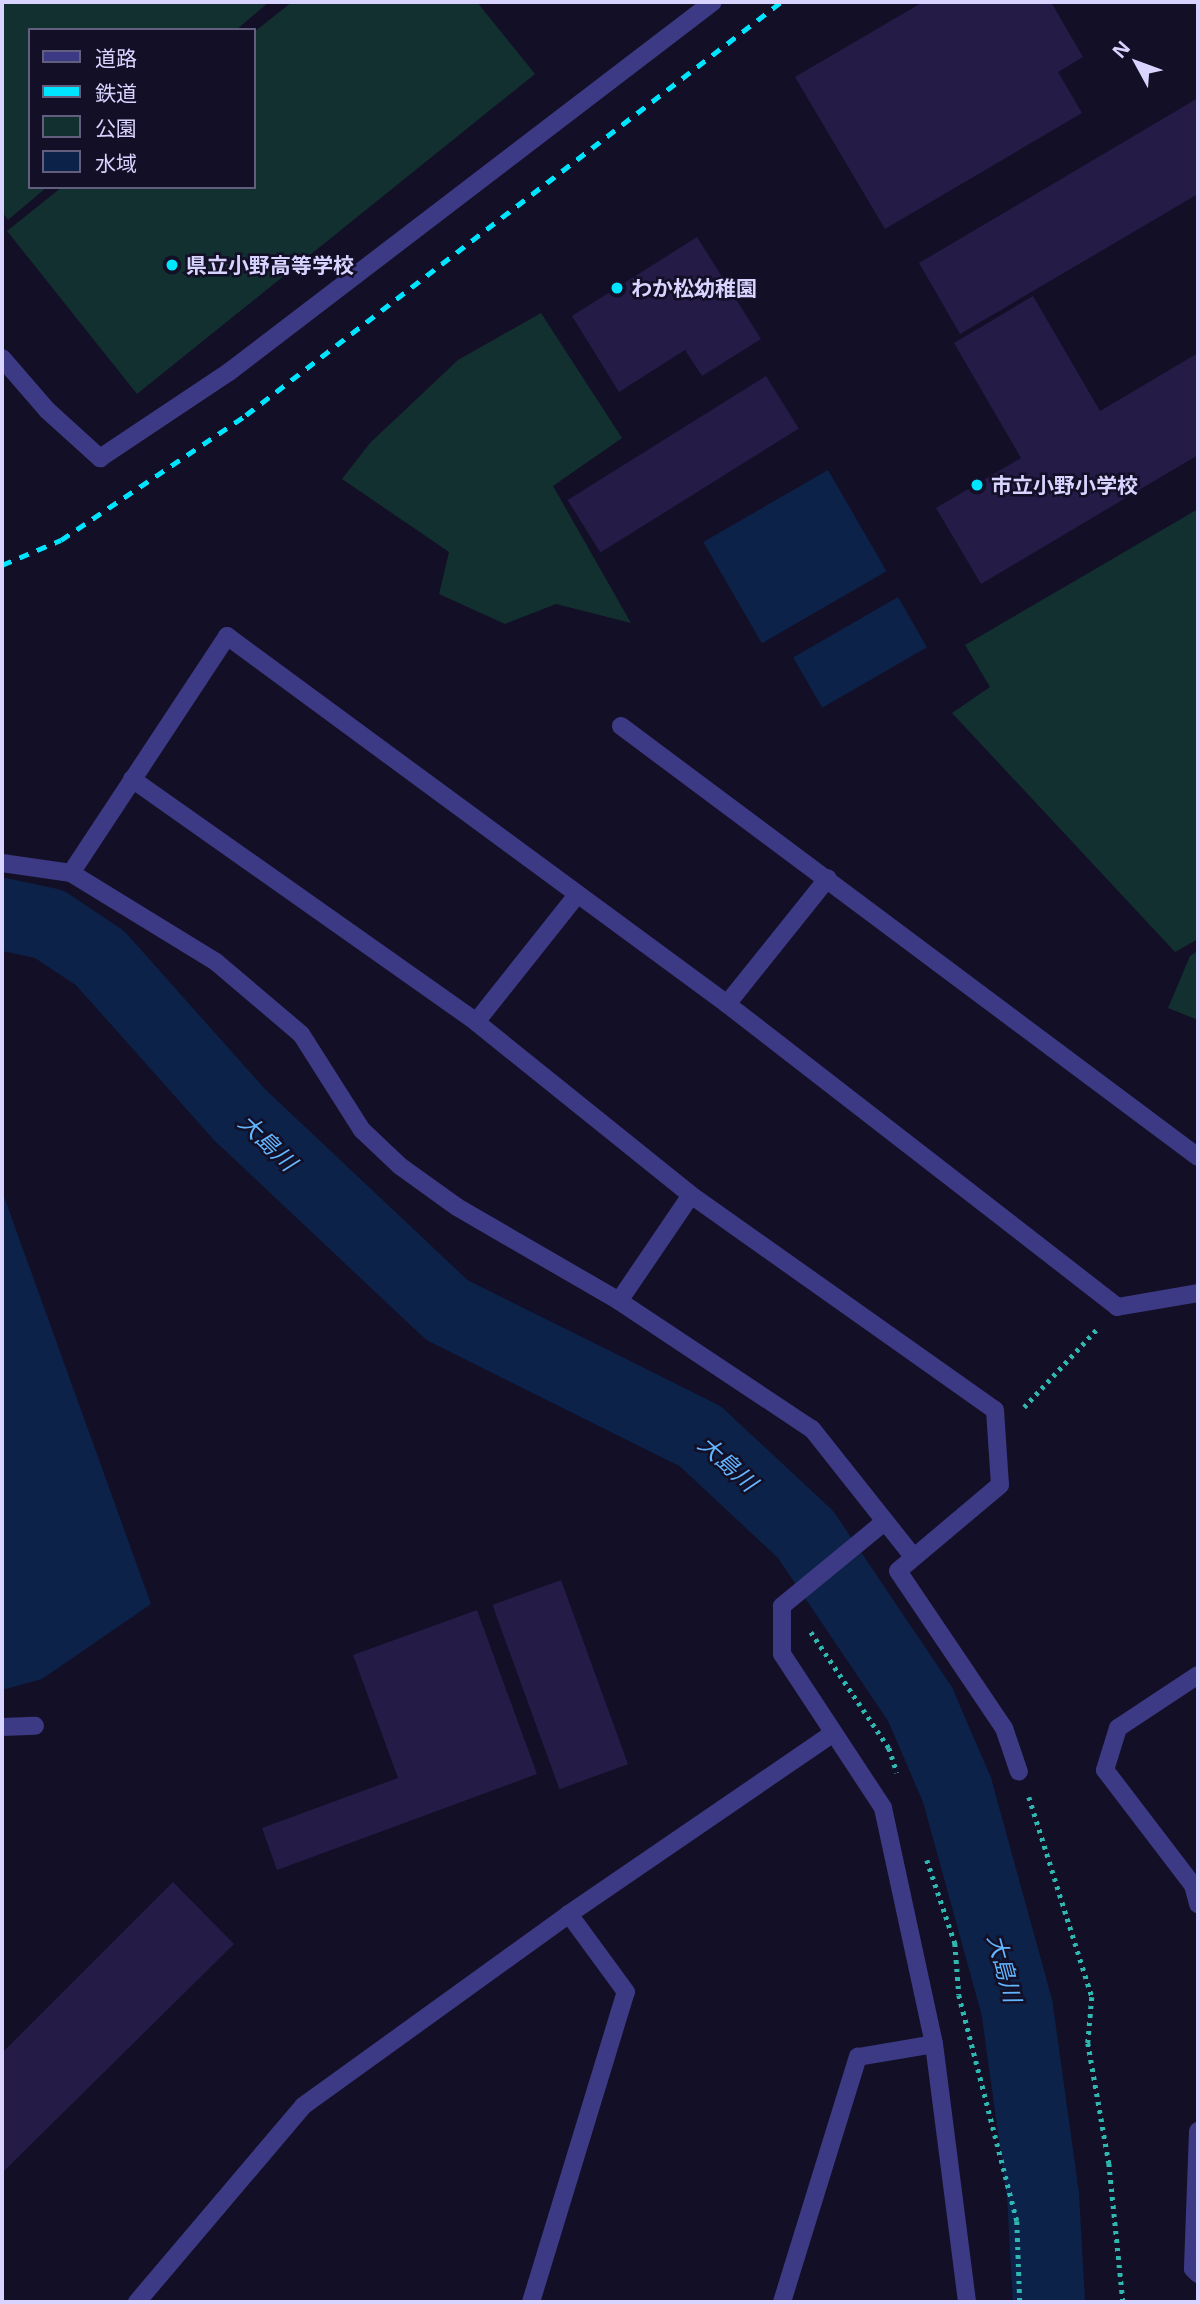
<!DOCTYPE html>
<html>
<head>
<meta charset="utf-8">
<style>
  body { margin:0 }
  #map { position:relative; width:1200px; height:2304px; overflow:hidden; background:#130f26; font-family:"Noto Sans","Noto Sans JP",sans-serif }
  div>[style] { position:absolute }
  .green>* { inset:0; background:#12302f }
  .water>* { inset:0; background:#0c2248; transform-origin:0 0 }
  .river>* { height:72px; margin:-36px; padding:0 36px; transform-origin:36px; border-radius:36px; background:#0c2248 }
  .building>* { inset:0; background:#241b47; transform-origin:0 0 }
  .path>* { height:4.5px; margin-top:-2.25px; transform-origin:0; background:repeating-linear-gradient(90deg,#2fb8b0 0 3.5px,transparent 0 8.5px) }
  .street>* { height:18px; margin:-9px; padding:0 9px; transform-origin:9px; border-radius:9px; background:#3d3a85 }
  .rail>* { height:5px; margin-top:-2.5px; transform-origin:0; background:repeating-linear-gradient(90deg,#00e5ff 0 10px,transparent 0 19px) }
  .dots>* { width:19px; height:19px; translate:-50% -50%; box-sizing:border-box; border:4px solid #130f26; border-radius:50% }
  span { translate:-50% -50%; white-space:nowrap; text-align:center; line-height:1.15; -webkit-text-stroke:5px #130f26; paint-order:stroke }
  .poi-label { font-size:21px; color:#d9d4ff; font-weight:700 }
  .left { translate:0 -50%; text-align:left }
  .water-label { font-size:23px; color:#62b6ff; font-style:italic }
  .frame { position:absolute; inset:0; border:4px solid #d9d4ff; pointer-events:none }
  .legend { position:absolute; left:28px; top:28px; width:228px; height:161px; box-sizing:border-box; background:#130f26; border:2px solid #625e7d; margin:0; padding:9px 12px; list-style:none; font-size:21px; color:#d9d4ff }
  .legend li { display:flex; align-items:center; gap:14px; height:35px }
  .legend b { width:35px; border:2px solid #625e7d }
  .north { position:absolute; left:1102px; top:28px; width:70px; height:70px; -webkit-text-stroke:5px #130f26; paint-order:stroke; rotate:311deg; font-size:19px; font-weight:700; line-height:28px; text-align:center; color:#d9d4ff }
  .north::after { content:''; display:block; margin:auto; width:24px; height:32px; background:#d9d4ff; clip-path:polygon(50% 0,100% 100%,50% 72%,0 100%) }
</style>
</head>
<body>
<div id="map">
  <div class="green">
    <div style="clip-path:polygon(2px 2px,269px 2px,236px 30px,30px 30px,30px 187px,47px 187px,8px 220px,2px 212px)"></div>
    <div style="clip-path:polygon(292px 2px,477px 2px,535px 74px,137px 394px,7px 231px,62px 187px,254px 187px,254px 32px)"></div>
    <div style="clip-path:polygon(541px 313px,622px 438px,553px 486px,631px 623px,556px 604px,505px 624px,439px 594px,449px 552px,342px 479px,370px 443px,458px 360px)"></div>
    <div style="clip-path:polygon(1198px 509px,1198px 939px,1175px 952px,952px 713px,990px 687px,965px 645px)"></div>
    <div style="clip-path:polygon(1198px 951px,1198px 1020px,1168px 1008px,1190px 956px)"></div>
  </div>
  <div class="water">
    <div style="left:828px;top:470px;width:117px;height:144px;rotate:60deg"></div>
    <div style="left:898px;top:597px;width:58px;height:121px;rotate:60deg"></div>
    <div style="clip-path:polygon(2px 1191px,151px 1604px,42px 1679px,2px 1690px)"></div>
  </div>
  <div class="river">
    <div style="left:2px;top:914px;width:48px;rotate:12deg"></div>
    <div style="left:49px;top:924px;width:61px;rotate:33.7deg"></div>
    <div style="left:100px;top:958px;width:212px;rotate:48.3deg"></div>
    <div style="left:241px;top:1116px;width:283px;rotate:43.3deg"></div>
    <div style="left:447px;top:1310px;width:283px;rotate:26.5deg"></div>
    <div style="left:700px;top:1436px;width:145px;rotate:43deg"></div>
    <div style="left:806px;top:1535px;width:204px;rotate:56deg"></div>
    <div style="left:920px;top:1704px;width:94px;rotate:66.7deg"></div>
    <div style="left:957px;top:1790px;width:226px;rotate:74.6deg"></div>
    <div style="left:1017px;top:2008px;width:189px;rotate:82.1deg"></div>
    <div style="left:1043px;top:2195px;width:107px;rotate:86.8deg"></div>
  </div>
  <div class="building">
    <div style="clip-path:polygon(923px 2px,1051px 2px,1083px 57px,1058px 72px,1082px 113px,885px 229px,795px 77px)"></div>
    <div style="clip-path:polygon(1198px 98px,1198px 194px,960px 334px,919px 263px)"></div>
    <div style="clip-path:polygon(697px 237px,761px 339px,702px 376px,685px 350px,619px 392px,572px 316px)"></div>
    <div style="clip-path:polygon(1033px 296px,1100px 411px,1198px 353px,1198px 455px,981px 584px,936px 508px,1021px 458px,954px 343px)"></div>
    <div style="left:766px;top:376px;width:62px;height:234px;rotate:58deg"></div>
    <div style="left:561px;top:1580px;width:196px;height:73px;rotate:70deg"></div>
    <div style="clip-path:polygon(477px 1610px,537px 1774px,277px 1870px,262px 1828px,398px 1778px,353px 1655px)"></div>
    <div style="clip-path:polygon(173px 1882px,234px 1944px,4px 2171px,2px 2053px)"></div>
  </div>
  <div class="path">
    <div style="left:1024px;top:1407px;width:107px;rotate:-46.9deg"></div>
    <div style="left:811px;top:1632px;width:140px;rotate:56.1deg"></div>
    <div style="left:889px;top:1748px;width:26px;rotate:72deg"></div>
    <div style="left:1029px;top:1797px;width:210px;rotate:72.5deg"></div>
    <div style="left:1092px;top:1997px;width:46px;rotate:95deg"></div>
    <div style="left:1088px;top:2043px;width:122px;rotate:80.1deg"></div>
    <div style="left:1109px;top:2163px;width:140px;rotate:84.2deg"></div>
    <div style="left:927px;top:1860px;width:88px;rotate:71.4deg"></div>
    <div style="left:955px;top:1943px;width:52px;rotate:85.6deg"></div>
    <div style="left:959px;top:1995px;width:233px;rotate:75.6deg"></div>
    <div style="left:1017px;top:2221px;width:81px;rotate:87.9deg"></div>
  </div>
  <div class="street">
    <div style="left:2px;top:358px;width:69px;rotate:49.1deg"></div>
    <div style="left:47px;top:410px;width:72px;rotate:42.2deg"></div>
    <div style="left:100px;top:458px;width:155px;rotate:-33.7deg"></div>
    <div style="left:229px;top:372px;width:609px;rotate:-37.4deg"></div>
    <div style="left:621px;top:726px;width:720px;rotate:36.76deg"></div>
    <div style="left:132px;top:779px;width:421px;rotate:35.2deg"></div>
    <div style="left:476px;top:1022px;width:276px;rotate:38.8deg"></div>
    <div style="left:691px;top:1195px;width:372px;rotate:35.3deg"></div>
    <div style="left:995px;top:1410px;width:75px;rotate:86.2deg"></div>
    <div style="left:1000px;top:1485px;width:133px;rotate:139.9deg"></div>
    <div style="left:898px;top:1571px;width:189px;rotate:56deg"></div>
    <div style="left:1004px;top:1728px;width:46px;rotate:71.2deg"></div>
    <div style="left:2px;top:863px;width:70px;rotate:8.2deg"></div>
    <div style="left:71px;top:873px;width:170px;rotate:31.5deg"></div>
    <div style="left:216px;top:962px;width:111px;rotate:40.3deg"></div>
    <div style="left:301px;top:1034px;width:114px;rotate:57.6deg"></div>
    <div style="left:362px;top:1130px;width:52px;rotate:43.5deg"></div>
    <div style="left:400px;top:1166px;width:70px;rotate:35.7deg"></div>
    <div style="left:457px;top:1207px;width:187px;rotate:30.1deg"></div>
    <div style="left:619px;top:1301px;width:232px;rotate:33.6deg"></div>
    <div style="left:812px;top:1429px;width:161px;rotate:51.6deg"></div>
    <div style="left:71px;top:873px;width:284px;rotate:-56.6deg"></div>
    <div style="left:227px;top:636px;width:621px;rotate:36.35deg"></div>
    <div style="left:727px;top:1004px;width:494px;rotate:37.8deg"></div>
    <div style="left:1117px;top:1307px;width:82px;rotate:-9.8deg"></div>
    <div style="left:727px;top:1004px;width:161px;rotate:-51.3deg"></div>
    <div style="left:476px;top:1022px;width:162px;rotate:-51.5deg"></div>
    <div style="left:619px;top:1301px;width:128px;rotate:-55.8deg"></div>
    <div style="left:883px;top:1523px;width:131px;rotate:140.6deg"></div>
    <div style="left:782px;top:1606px;width:48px;rotate:90deg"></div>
    <div style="left:782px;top:1654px;width:184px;rotate:56.7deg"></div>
    <div style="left:883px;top:1808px;width:241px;rotate:77.8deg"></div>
    <div style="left:934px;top:2044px;width:260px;rotate:82.7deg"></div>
    <div style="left:1198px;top:1675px;width:96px;rotate:146.5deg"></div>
    <div style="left:1118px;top:1728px;width:44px;rotate:107.2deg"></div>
    <div style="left:1105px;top:1770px;width:145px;rotate:52.6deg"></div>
    <div style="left:1193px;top:1885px;width:20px;rotate:75deg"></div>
    <div style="left:2px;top:1727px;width:33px;rotate:-2deg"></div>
    <div style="left:1198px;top:2131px;width:138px;rotate:92.1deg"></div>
    <div style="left:1193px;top:2269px;width:7px;rotate:45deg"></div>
    <div style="left:137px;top:2302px;width:257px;rotate:-49.7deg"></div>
    <div style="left:303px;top:2106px;width:328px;rotate:-35.8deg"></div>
    <div style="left:569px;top:1914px;width:320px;rotate:-34.4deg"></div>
    <div style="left:531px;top:2302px;width:324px;rotate:-73deg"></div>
    <div style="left:626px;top:1992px;width:97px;rotate:-126.2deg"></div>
    <div style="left:782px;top:2302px;width:257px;rotate:-72.8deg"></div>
    <div style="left:858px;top:2057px;width:77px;rotate:-9.7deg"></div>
  </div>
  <div class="rail">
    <div style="left:2px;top:565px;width:64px;rotate:-23deg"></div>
    <div style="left:61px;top:540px;width:223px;rotate:-34deg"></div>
    <div style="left:246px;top:415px;width:676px;rotate:-37.67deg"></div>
  </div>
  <div class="dots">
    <div style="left:172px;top:265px;background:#00e5ff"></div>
    <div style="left:617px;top:288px;background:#00e5ff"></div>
    <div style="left:977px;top:485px;background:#00e5ff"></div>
  </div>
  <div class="poi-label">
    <span class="left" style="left:186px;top:265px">県立小野高等学校</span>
    <span class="left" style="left:631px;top:288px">わか松幼稚園</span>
    <span class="left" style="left:991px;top:485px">市立小野小学校</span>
  </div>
  <div class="water-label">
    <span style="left:268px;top:1142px;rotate:44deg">大島川</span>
    <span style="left:728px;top:1463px;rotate:42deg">大島川</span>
    <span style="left:1005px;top:1968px;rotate:75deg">大島川</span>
  </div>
  <div class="frame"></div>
  <ul class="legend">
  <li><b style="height:9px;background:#3d3a85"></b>道路</li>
  <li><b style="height:9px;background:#00e5ff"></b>鉄道</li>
  <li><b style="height:19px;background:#12302f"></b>公園</li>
  <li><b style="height:19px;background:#0c2248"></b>水域</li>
  </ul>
  <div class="north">N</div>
</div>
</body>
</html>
